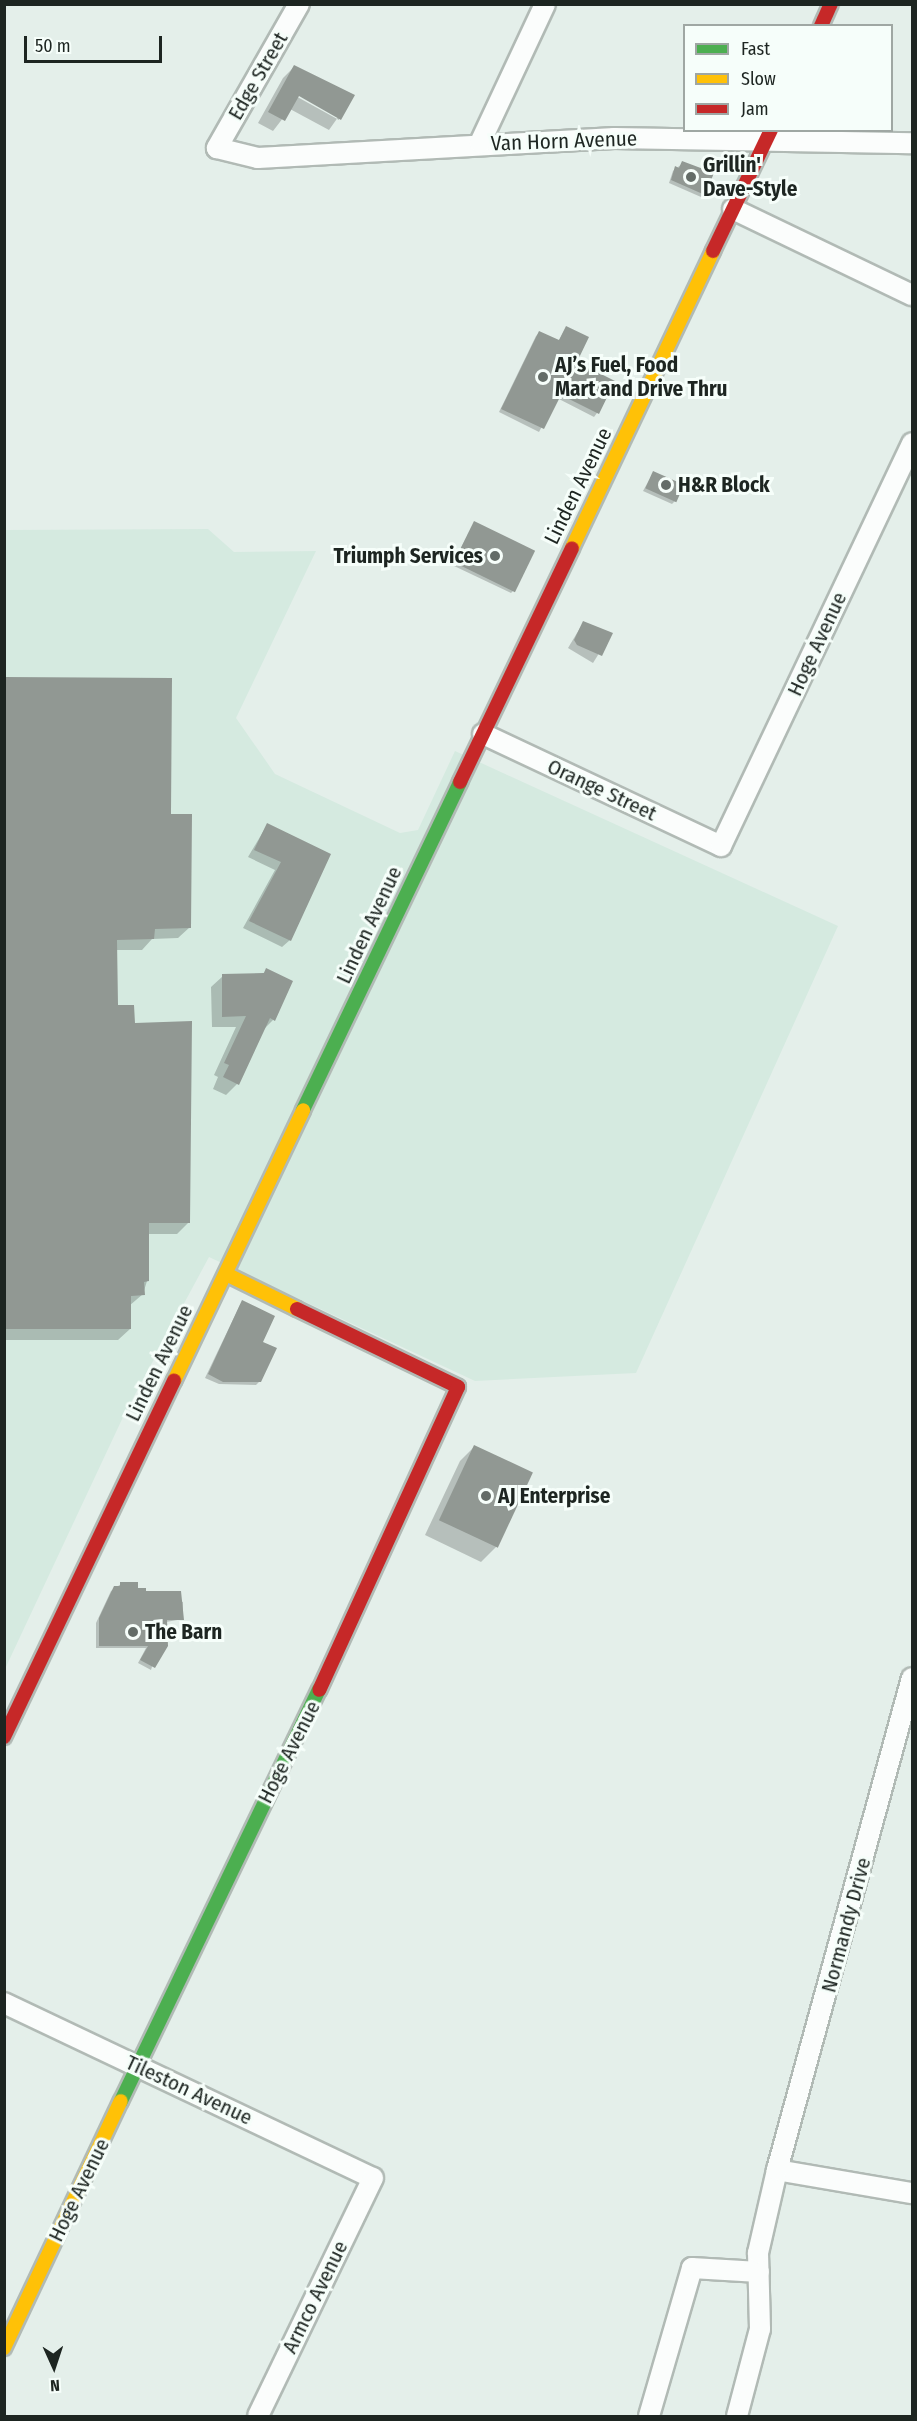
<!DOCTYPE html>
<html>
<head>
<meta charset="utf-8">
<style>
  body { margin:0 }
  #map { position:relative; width:917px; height:2421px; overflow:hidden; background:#e4efea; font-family:"Fira Sans Condensed",sans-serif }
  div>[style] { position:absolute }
  .built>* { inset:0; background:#d5eae0 }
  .shadow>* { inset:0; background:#0003 }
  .building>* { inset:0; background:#919893; transform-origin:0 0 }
  .roads { filter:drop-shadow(2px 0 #b1bab5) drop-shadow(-2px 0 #b1bab5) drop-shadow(0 2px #b1bab5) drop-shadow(0 -2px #b1bab5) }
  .street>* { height:20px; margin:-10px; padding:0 10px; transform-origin:10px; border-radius:10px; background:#fbfdfc }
  .fast>* { height:14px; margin:-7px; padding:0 7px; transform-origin:7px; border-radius:7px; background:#4caf50 }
  .slow>* { height:14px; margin:-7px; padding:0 7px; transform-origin:7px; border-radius:7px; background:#ffc107 }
  .jam>* { height:14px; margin:-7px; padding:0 7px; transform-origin:7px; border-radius:7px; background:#c62828 }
  .dots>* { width:16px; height:16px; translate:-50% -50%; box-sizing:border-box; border:3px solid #f6fefa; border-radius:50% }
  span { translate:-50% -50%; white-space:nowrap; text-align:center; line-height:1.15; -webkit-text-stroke:6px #f6fefa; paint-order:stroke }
  .street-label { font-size:21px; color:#1d2521 }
  .poi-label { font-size:21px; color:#1d2521; font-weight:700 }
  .left { translate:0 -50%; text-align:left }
  .right { translate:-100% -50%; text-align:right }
  .frame { position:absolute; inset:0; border:6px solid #1d2521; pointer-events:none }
  .legend { position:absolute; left:683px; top:24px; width:210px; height:108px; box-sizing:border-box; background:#f6fefa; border:2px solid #9fa7a3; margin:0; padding:8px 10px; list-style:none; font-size:18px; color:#1d2521 }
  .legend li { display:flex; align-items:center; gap:12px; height:30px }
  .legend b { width:30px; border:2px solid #9fa7a3 }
  .north { position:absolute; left:24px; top:2337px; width:60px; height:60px; -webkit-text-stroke:4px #f6fefa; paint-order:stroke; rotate:177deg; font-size:16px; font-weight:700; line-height:24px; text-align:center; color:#1d2521 }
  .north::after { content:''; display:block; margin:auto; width:21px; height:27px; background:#1d2521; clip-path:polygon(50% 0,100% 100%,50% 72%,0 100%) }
  .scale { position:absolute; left:24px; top:36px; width:138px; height:27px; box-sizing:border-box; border:3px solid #1d2521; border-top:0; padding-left:8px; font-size:18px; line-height:21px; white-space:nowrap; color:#1d2521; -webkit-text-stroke:4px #f6fefa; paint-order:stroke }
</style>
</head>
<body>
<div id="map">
  <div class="built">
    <div style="clip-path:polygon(208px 529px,234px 552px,316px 551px,236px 718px,275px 774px,400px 833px,418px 830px,455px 751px,838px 926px,636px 1373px,475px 1381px,209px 1257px,124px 1415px,5px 1669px,5px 530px)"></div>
  </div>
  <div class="shadow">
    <div style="clip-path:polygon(evenodd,294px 67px,353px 96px,329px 130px,290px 109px,273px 131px,258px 123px,283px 78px,294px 67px,293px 91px,339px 117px,339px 120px,292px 94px,293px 91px)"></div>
    <div style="clip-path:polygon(683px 163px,704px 194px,701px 197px,669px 183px,673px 171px)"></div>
    <div style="clip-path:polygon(566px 328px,575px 363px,613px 382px,597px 413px,594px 417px,557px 398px,539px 432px,499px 412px,536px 336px,539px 333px,558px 342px)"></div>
    <div style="clip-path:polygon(653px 473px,675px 501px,672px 504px,643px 491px)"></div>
    <div style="clip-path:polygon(474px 523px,514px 590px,511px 593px,452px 565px)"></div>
    <div style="clip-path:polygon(583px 623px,611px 634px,593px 663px,568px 648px)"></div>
    <div style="clip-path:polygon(4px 679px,170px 816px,190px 927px,178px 938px,152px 939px,142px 950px,116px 950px,116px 1006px,134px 1024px,189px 1222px,177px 1234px,147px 1234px,147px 1281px,143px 1294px,129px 1306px,130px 1329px,118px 1340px,4px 1340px)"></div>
    <div style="clip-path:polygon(267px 825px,329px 855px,290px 940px,282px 947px,243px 928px,275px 870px,248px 857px)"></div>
    <div style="clip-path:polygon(266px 970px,273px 1020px,262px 1031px,237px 1084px,226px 1095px,213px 1089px,218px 1077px,214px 1075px,236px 1027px,212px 1027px,211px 987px,223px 976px,262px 975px)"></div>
    <div style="clip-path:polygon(240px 1305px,261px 1342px,260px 1381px,256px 1385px,219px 1384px,205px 1378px)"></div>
    <div style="clip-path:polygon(475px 1446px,496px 1547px,481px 1562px,425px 1535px,460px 1461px)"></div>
    <div style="clip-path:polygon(121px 1584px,183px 1602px,183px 1619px,166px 1622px,151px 1670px,138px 1663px,146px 1648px,96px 1648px,96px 1623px,111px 1591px)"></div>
  </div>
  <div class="building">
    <div style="clip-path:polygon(294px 65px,355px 95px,341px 120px,299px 96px,285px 121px,268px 112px)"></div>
    <div style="clip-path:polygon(682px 161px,714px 173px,705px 195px,671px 180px,675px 166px,679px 168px)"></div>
    <div style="clip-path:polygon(566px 326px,589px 337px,577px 362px,615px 381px,599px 414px,561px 395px,544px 429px,501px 409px,539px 331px,559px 340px)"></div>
    <div style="left:653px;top:471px;width:34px;height:19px;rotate:24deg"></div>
    <div style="left:474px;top:521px;width:68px;height:46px;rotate:26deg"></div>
    <div style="clip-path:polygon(583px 621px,613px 633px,602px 656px,577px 645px,574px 640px)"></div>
    <div style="clip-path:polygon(4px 677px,172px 678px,171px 814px,192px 814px,191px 928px,155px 929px,154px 939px,117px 940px,118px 1005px,134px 1005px,135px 1023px,192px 1021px,190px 1223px,149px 1223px,149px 1281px,144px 1282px,145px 1295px,131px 1296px,131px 1329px,4px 1329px)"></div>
    <div style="clip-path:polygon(267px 823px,331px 854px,291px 941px,249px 921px,281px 862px,254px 850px)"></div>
    <div style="clip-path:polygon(266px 968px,293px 981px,275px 1021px,270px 1018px,239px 1085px,223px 1077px,229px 1065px,224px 1063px,246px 1016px,222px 1017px,222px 974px,264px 973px)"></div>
    <div style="clip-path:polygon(242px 1300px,275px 1316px,263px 1342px,277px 1348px,261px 1382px,223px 1382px,208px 1374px)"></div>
    <div style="left:474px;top:1445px;width:65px;height:83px;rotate:25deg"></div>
    <div style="clip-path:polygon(120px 1582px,138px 1582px,138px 1588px,146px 1588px,146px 1591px,181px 1591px,184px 1620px,167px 1620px,168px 1646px,155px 1668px,140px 1660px,148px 1646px,99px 1646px,99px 1618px,114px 1586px,120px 1586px)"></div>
  </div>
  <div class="roads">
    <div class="street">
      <div style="left:299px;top:4px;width:166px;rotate:119.7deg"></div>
      <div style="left:217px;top:148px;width:42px;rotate:13.7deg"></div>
      <div style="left:258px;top:158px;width:357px;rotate:-3.2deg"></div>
      <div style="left:614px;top:138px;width:298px;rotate:1deg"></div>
      <div style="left:480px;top:143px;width:153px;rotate:-64.9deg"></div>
      <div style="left:733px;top:209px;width:199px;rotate:25.7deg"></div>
      <div style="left:483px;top:734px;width:263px;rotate:25.2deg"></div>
      <div style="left:721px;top:846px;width:446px;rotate:-64.6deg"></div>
      <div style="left:4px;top:2003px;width:408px;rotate:25.4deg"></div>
      <div style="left:373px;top:2178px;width:264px;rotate:115.8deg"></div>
      <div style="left:777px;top:2170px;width:137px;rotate:9.7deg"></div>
      <div style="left:649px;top:2416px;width:154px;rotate:-73.8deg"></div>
      <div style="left:692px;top:2268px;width:67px;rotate:3.4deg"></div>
      <div style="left:737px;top:2416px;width:90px;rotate:-75.2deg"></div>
      <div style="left:760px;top:2329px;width:76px;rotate:-91.5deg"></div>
      <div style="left:758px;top:2253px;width:85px;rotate:-77.1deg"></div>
      <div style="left:777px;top:2170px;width:510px;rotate:-74.66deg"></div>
    </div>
    <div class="fast">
      <div style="left:303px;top:1110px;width:364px;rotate:-64.4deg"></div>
      <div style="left:121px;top:2101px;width:456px;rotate:-64.3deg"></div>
    </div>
    <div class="slow">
      <div style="left:572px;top:548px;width:329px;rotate:-64.6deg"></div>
      <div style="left:226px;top:1274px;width:79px;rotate:26.2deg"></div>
      <div style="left:174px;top:1381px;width:300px;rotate:-64.5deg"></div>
      <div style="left:4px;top:2348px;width:273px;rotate:-64.7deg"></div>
    </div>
    <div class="jam">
      <div style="left:821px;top:26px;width:24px;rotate:-66deg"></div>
      <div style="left:713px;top:251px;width:134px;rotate:-64.4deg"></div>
      <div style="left:460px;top:782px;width:259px;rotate:-64.4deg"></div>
      <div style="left:297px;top:1309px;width:179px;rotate:25.8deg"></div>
      <div style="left:458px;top:1387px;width:333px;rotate:114.6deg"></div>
      <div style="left:4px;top:1737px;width:395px;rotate:-64.5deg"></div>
    </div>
  </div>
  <div class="dots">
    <div style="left:691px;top:177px;background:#636c67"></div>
    <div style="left:543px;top:377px;background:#636c67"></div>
    <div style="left:666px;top:485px;background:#636c67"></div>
    <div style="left:495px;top:556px;background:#636c67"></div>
    <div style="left:486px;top:1496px;background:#636c67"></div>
    <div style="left:133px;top:1632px;background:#636c67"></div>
  </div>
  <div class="street-label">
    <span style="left:258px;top:76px;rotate:-60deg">Edge Street</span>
    <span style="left:564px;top:141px;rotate:-2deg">Van Horn Avenue</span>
    <span style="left:578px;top:486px;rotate:-64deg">Linden Avenue</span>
    <span style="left:817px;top:644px;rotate:-65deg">Hoge Avenue</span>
    <span style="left:602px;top:790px;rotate:25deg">Orange Street</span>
    <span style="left:369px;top:925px;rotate:-65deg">Linden Avenue</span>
    <span style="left:159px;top:1363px;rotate:-64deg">Linden Avenue</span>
    <span style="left:289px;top:1752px;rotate:-63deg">Hoge Avenue</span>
    <span style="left:846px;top:1925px;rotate:-75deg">Normandy Drive</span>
    <span style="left:189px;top:2090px;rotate:25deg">Tileston Avenue</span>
    <span style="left:79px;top:2190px;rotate:-64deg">Hoge Avenue</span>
    <span style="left:315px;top:2297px;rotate:-64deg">Armco Avenue</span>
  </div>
  <div class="poi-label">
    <span class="left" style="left:703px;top:177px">Grillin'<br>Dave-Style</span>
    <span class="left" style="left:555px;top:377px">AJ’s Fuel, Food<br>Mart and Drive Thru</span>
    <span class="left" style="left:678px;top:485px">H&amp;R Block</span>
    <span class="right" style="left:483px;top:556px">Triumph Services</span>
    <span class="left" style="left:498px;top:1496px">AJ Enterprise</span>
    <span class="left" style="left:145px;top:1632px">The Barn</span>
  </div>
  <div class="frame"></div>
  <ul class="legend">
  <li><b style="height:8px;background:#4caf50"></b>Fast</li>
  <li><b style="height:8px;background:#ffc107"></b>Slow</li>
  <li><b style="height:8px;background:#c62828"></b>Jam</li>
  </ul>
  <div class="north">N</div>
  <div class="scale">50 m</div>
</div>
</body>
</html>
